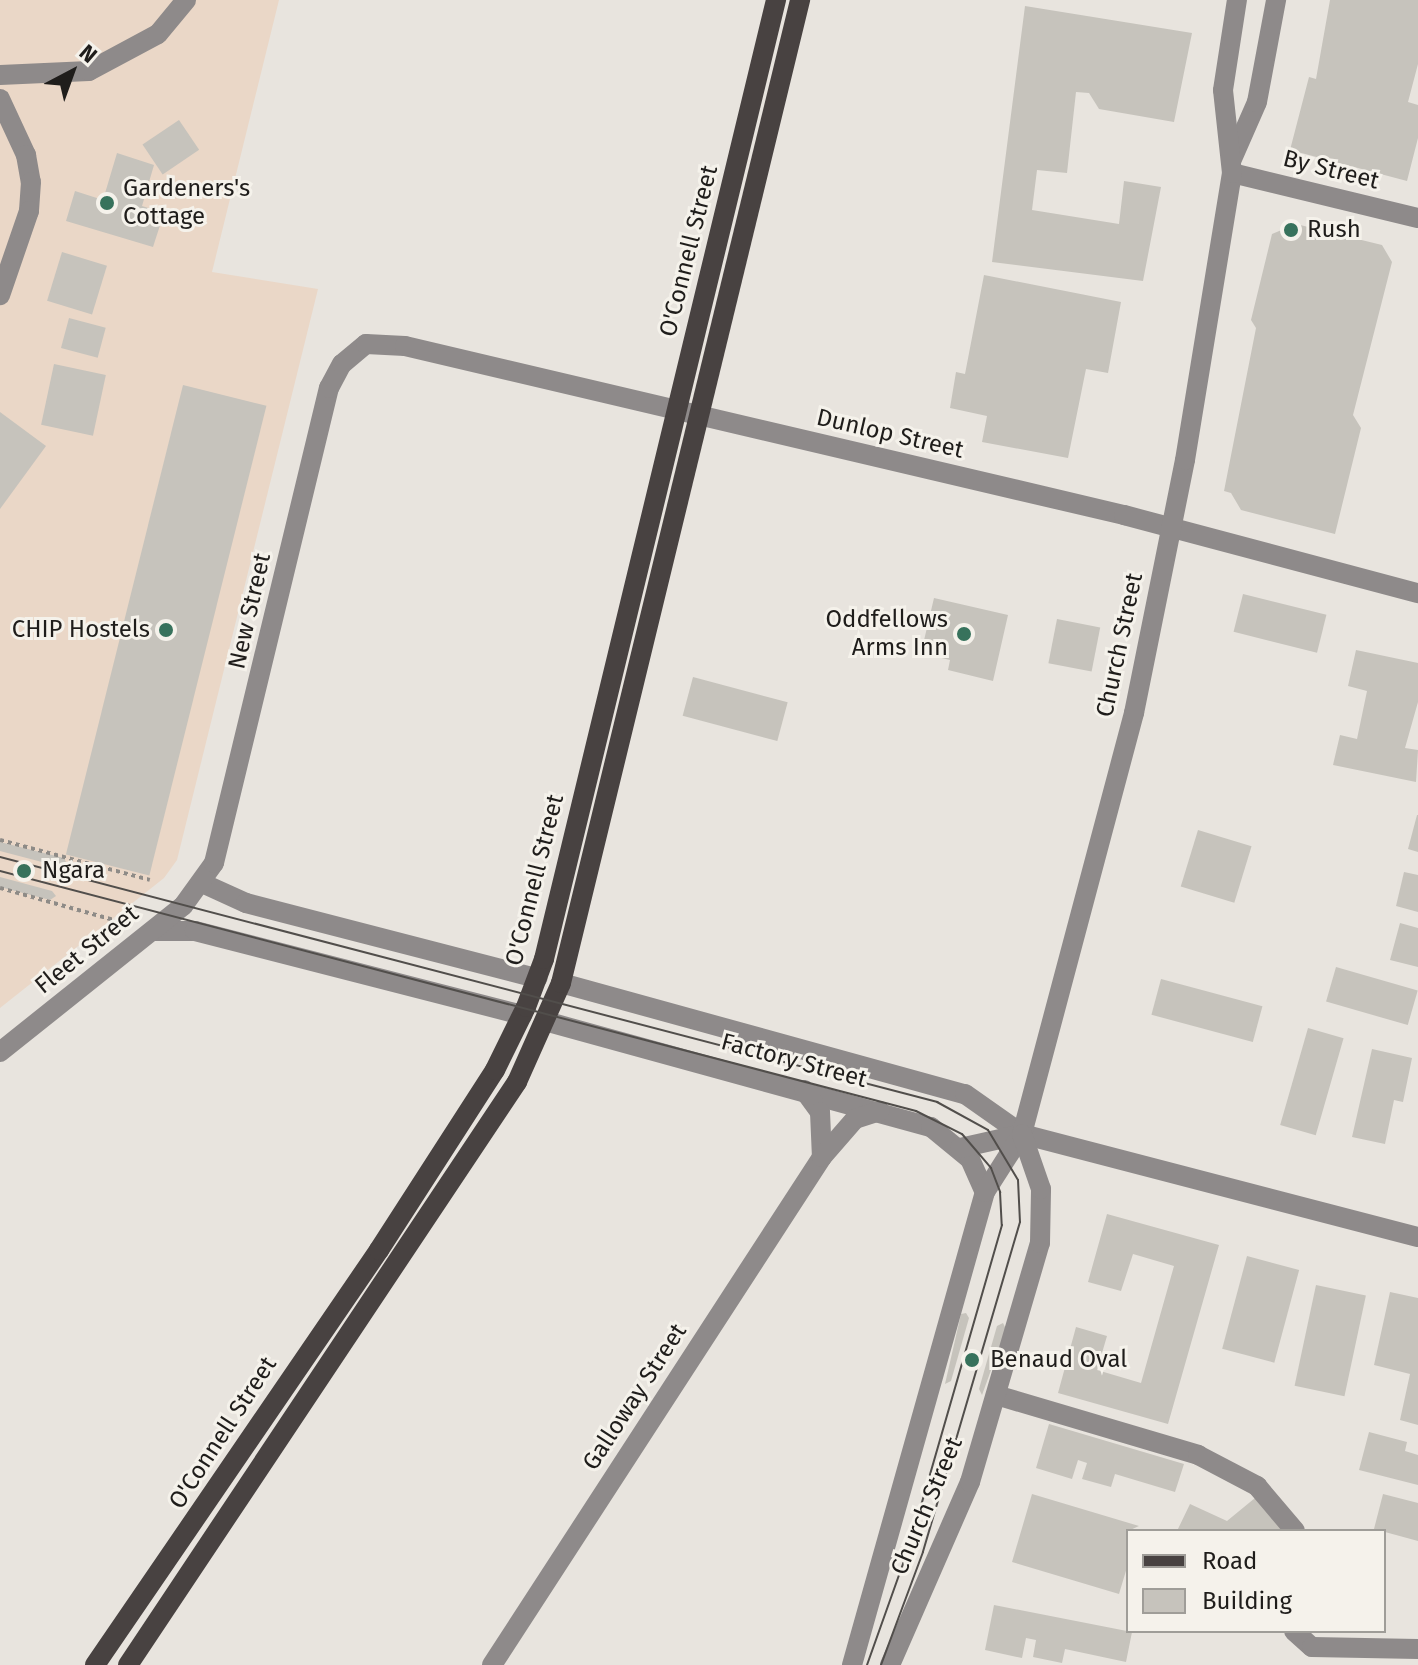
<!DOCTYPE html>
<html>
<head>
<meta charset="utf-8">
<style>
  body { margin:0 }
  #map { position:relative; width:1418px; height:1665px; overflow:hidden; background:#e8e4de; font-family:"Fira Sans",sans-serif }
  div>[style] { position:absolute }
  .medical>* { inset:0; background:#ead7c7 }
  .building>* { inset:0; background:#c6c3bc; transform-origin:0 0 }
  .path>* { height:4px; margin-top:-2px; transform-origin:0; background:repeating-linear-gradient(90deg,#8e8b87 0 4px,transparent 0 8px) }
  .minor>* { height:20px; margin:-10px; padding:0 10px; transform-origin:10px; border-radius:10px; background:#8e8a8a }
  .major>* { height:20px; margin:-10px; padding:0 10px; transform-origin:10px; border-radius:10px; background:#484241 }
  .tram>* { height:2px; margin:-1px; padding:0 1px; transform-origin:1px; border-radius:1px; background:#514e4b }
  .dots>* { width:22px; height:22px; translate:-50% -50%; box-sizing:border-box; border:4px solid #f5f2eb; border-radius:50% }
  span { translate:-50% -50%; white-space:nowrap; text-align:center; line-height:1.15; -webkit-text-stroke:6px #f5f2eb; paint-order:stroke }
  .street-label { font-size:24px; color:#1f1d1b }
  .poi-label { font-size:24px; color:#1f1d1b }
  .left { translate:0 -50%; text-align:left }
  .right { translate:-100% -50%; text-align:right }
  .legend { position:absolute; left:1126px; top:1529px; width:260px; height:104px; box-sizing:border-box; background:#f5f2eb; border:2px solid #9f9d98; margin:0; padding:10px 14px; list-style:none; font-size:24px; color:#1f1d1b }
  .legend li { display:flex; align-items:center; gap:16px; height:40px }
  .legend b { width:40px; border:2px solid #9f9d98 }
  .north { position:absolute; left:32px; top:32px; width:80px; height:80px; -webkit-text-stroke:6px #f5f2eb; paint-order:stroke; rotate:41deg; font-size:22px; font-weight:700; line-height:32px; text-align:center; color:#1f1d1b }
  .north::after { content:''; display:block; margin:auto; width:28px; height:36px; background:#1f1d1b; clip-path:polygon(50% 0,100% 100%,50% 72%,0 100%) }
</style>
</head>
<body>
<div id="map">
  <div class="medical">
    <div style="clip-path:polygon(0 0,279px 0,212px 272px,318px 289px,177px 860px,164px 878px,0 1008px)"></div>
  </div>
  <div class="building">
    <div style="clip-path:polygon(1330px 0,1418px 0,1418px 64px,1408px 102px,1418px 105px,1418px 138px,1407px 181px,1290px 150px,1309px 77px,1316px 79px)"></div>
    <div style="clip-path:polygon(1025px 6px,1192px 33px,1174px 122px,1099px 109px,1089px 93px,1076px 92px,1067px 173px,1037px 170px,1032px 210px,1119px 224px,1124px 181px,1161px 187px,1143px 281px,992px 262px)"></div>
    <div style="left:179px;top:120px;width:36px;height:44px;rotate:56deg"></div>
    <div style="clip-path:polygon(117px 153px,154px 165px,142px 206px,164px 213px,153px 247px,66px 221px,75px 191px,103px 200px)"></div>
    <div style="clip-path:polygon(1296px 224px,1382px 245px,1392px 262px,1353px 415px,1361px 428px,1335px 534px,1241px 510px,1231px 493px,1224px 491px,1256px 328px,1251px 320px,1272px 234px)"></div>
    <div style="left:62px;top:252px;width:47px;height:51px;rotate:17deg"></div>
    <div style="clip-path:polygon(984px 275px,1121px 302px,1108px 373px,1086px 369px,1068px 458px,982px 442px,987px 416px,950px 408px,956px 372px,965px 374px)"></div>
    <div style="left:69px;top:318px;width:38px;height:31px;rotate:15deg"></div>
    <div style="left:54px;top:364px;width:53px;height:62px;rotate:12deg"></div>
    <div style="left:183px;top:385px;width:86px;height:484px;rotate:14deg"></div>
    <div style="clip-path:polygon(0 412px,46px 446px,0 509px)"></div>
    <div style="left:1243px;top:594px;width:86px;height:39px;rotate:14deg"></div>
    <div style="clip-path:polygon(934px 598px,1008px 615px,993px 681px,948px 670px,950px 660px,921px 653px)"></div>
    <div style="left:1057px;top:619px;width:44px;height:45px;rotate:11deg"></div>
    <div style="clip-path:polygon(1356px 650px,1418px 663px,1418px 702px,1405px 748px,1418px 750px,1416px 782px,1333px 765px,1340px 735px,1357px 739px,1367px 691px,1348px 686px)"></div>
    <div style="left:693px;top:677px;width:98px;height:40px;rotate:15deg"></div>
    <div style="clip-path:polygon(1417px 815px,1418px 815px,1418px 852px,1408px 849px)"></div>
    <div style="left:1198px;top:830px;width:56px;height:59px;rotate:17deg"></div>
    <div style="clip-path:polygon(0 842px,64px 858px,67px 864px,61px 867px,0 851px)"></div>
    <div style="clip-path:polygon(1404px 872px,1418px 875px,1418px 912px,1396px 906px)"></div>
    <div style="clip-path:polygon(0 877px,52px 891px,56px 896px,50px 900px,0 887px)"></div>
    <div style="clip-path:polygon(1400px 923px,1418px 928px,1418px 967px,1390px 960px)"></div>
    <div style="left:1336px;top:967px;width:85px;height:36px;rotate:16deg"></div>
    <div style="left:1161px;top:979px;width:105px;height:37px;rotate:15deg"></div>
    <div style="left:1308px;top:1028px;width:37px;height:101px;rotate:16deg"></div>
    <div style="clip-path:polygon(1372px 1049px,1412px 1058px,1403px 1102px,1394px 1100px,1385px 1144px,1352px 1137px)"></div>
    <div style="clip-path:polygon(1107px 1214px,1219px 1245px,1168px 1424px,1058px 1393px,1076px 1327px,1107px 1336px,1097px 1370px,1141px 1383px,1174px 1266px,1133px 1254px,1121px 1291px,1088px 1282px)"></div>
    <div style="left:1247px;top:1256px;width:54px;height:96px;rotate:15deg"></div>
    <div style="left:1316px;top:1285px;width:51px;height:103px;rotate:12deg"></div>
    <div style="clip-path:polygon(1390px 1292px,1418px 1298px,1418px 1425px,1400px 1420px,1410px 1374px,1374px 1365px)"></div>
    <div style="clip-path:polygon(966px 1313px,969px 1318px,951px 1381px,945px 1384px,961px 1314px)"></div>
    <div style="clip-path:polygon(1003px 1323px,1006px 1329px,982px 1395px,979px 1389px,997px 1326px)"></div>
    <div style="clip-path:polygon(1049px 1424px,1184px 1464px,1175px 1492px,1115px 1474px,1111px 1487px,1082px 1479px,1087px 1463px,1078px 1460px,1072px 1479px,1036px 1468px)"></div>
    <div style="clip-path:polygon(1369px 1432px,1407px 1442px,1405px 1451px,1418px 1455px,1418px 1485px,1359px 1470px)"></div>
    <div style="clip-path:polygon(1032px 1494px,1139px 1526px,1128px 1531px,1128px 1564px,1119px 1594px,1012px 1562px)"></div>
    <div style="clip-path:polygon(1383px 1494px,1418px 1503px,1418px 1541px,1374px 1529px)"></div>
    <div style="clip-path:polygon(1255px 1498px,1283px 1531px,1177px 1531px,1190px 1504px,1227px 1521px)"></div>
    <div style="clip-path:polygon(994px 1605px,1132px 1632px,1126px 1662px,1065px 1649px,1062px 1663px,1033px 1657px,1036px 1640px,1026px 1638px,1022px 1658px,985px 1650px)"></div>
  </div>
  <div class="path">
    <div style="left:0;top:840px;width:155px;rotate:14.9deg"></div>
    <div style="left:0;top:888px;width:133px;rotate:15.7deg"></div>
  </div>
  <div class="minor">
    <div style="left:0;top:75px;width:89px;rotate:-2.6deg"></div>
    <div style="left:89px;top:71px;width:78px;rotate:-28.2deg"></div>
    <div style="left:158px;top:34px;width:44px;rotate:-50.5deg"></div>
    <div style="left:0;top:99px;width:62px;rotate:65.1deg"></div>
    <div style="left:26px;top:155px;width:27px;rotate:80deg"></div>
    <div style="left:31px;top:182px;width:29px;rotate:94deg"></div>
    <div style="left:29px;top:211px;width:89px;rotate:109deg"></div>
    <div style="left:1232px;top:159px;width:62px;rotate:-66.3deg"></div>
    <div style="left:1257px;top:102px;width:104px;rotate:-79.4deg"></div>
    <div style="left:1232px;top:173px;width:191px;rotate:13.6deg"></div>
    <div style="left:202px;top:883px;width:48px;rotate:24.4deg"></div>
    <div style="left:246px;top:903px;width:301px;rotate:14.5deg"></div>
    <div style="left:155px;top:931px;width:40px"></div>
    <div style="left:195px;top:931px;width:338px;rotate:14.4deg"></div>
    <div style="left:561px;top:983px;width:419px;rotate:15.4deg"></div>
    <div style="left:965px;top:1094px;width:70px;rotate:35.1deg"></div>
    <div style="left:1022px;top:1134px;width:409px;rotate:14.6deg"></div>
    <div style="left:545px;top:1021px;width:400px;rotate:15.4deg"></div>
    <div style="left:931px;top:1127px;width:50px;rotate:39.4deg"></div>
    <div style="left:970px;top:1159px;width:36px;rotate:66deg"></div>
    <div style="left:0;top:1052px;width:234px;rotate:-38.6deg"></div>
    <div style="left:183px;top:906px;width:53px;rotate:-54.2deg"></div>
    <div style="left:214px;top:863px;width:489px;rotate:-76.4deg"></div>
    <div style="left:329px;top:388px;width:27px;rotate:-62deg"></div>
    <div style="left:342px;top:364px;width:31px;rotate:-40deg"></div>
    <div style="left:366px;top:344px;width:39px;rotate:3deg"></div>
    <div style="left:405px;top:346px;width:739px;rotate:13.23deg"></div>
    <div style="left:1124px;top:515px;width:304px;rotate:14.9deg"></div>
    <div style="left:804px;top:1090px;width:27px;rotate:54deg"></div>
    <div style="left:820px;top:1112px;width:45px;rotate:87.5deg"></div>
    <div style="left:960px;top:1148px;width:64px;rotate:-12.7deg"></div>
    <div style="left:996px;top:1395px;width:211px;rotate:16.5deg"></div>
    <div style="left:1198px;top:1455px;width:67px;rotate:27.7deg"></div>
    <div style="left:1257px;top:1486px;width:59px;rotate:49.8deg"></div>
    <div style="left:1294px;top:1631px;width:24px;rotate:42deg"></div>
    <div style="left:1312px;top:1647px;width:106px;rotate:1.1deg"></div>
    <div style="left:492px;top:1665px;width:606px;rotate:-56.99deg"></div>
    <div style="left:822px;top:1157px;width:50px;rotate:-49deg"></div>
    <div style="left:855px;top:1119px;width:26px;rotate:-18deg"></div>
    <div style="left:852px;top:1665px;width:491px;rotate:-74.3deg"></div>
    <div style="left:985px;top:1192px;width:69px;rotate:-57.5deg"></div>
    <div style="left:1022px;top:1134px;width:436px;rotate:-75.1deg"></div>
    <div style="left:1134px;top:713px;width:258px;rotate:-78.6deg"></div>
    <div style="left:1185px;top:460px;width:291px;rotate:-80.7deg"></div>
    <div style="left:1232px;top:173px;width:83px;rotate:-96.2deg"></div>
    <div style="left:1223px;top:90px;width:91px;rotate:-81.2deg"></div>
    <div style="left:890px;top:1665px;width:200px;rotate:-66.4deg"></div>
    <div style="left:970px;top:1482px;width:249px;rotate:-73.7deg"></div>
    <div style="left:1040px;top:1243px;width:54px;rotate:-88.9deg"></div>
    <div style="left:1041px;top:1189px;width:58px;rotate:-109.1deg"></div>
  </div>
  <div class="major">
    <div style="left:95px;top:1665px;width:503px;rotate:-55.61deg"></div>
    <div style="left:379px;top:1250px;width:214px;rotate:-57.2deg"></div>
    <div style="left:495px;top:1070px;width:70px;rotate:-63.8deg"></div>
    <div style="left:526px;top:1007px;width:51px;rotate:-69.4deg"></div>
    <div style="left:544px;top:959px;width:987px;rotate:-76.4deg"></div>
    <div style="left:128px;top:1665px;width:701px;rotate:-56.29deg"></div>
    <div style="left:517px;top:1082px;width:108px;rotate:-66deg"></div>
    <div style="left:561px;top:983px;width:1012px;rotate:-76.33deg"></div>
  </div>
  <div class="tram">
    <div style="left:0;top:857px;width:969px;rotate:14.65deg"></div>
    <div style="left:937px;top:1102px;width:58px;rotate:28.8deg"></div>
    <div style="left:988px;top:1130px;width:58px;rotate:59deg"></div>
    <div style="left:1018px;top:1180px;width:42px;rotate:87.3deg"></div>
    <div style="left:1020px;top:1222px;width:344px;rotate:106.4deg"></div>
    <div style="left:923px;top:1552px;width:121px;rotate:110.4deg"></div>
    <div style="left:0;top:871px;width:947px;rotate:14.68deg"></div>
    <div style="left:916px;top:1111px;width:51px;rotate:26.6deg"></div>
    <div style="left:962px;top:1134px;width:45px;rotate:49.5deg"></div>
    <div style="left:991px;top:1168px;width:26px;rotate:69deg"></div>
    <div style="left:1000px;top:1192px;width:33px;rotate:87deg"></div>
    <div style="left:1002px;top:1225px;width:335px;rotate:106.1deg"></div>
    <div style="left:909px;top:1547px;width:125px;rotate:109.6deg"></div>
  </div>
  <div class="dots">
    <div style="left:107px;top:203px;background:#37725c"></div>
    <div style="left:1291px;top:230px;background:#37725c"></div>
    <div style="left:166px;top:630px;background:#37725c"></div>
    <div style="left:964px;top:634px;background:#37725c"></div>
    <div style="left:24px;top:871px;background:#37725c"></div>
    <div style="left:972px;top:1360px;background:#37725c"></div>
  </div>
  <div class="street-label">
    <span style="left:1331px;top:170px;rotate:14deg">By Street</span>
    <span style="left:689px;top:251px;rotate:-76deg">O'Connell Street</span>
    <span style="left:890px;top:434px;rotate:13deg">Dunlop Street</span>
    <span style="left:250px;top:611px;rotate:-77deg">New Street</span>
    <span style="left:1120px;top:645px;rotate:-78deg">Church Street</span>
    <span style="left:535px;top:880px;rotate:-76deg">O'Connell Street</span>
    <span style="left:87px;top:950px;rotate:-39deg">Fleet Street</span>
    <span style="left:794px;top:1061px;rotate:15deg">Factory Street</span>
    <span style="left:635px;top:1397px;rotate:-57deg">Galloway Street</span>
    <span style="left:223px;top:1433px;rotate:-57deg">O'Connell Street</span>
    <span style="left:927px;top:1506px;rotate:-67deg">Church Street</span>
  </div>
  <div class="poi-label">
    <span class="left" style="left:123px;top:203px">Gardeners's<br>Cottage</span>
    <span class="left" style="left:1307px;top:230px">Rush</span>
    <span class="right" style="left:948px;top:634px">Oddfellows<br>Arms Inn</span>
    <span class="right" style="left:150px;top:630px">CHIP Hostels</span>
    <span class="left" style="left:42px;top:871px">Ngara</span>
    <span class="left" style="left:990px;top:1360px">Benaud Oval</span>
  </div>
  <ul class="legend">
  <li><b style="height:10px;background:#484241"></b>Road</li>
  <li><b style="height:22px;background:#c6c3bc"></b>Building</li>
  </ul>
  <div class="north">N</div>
</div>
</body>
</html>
